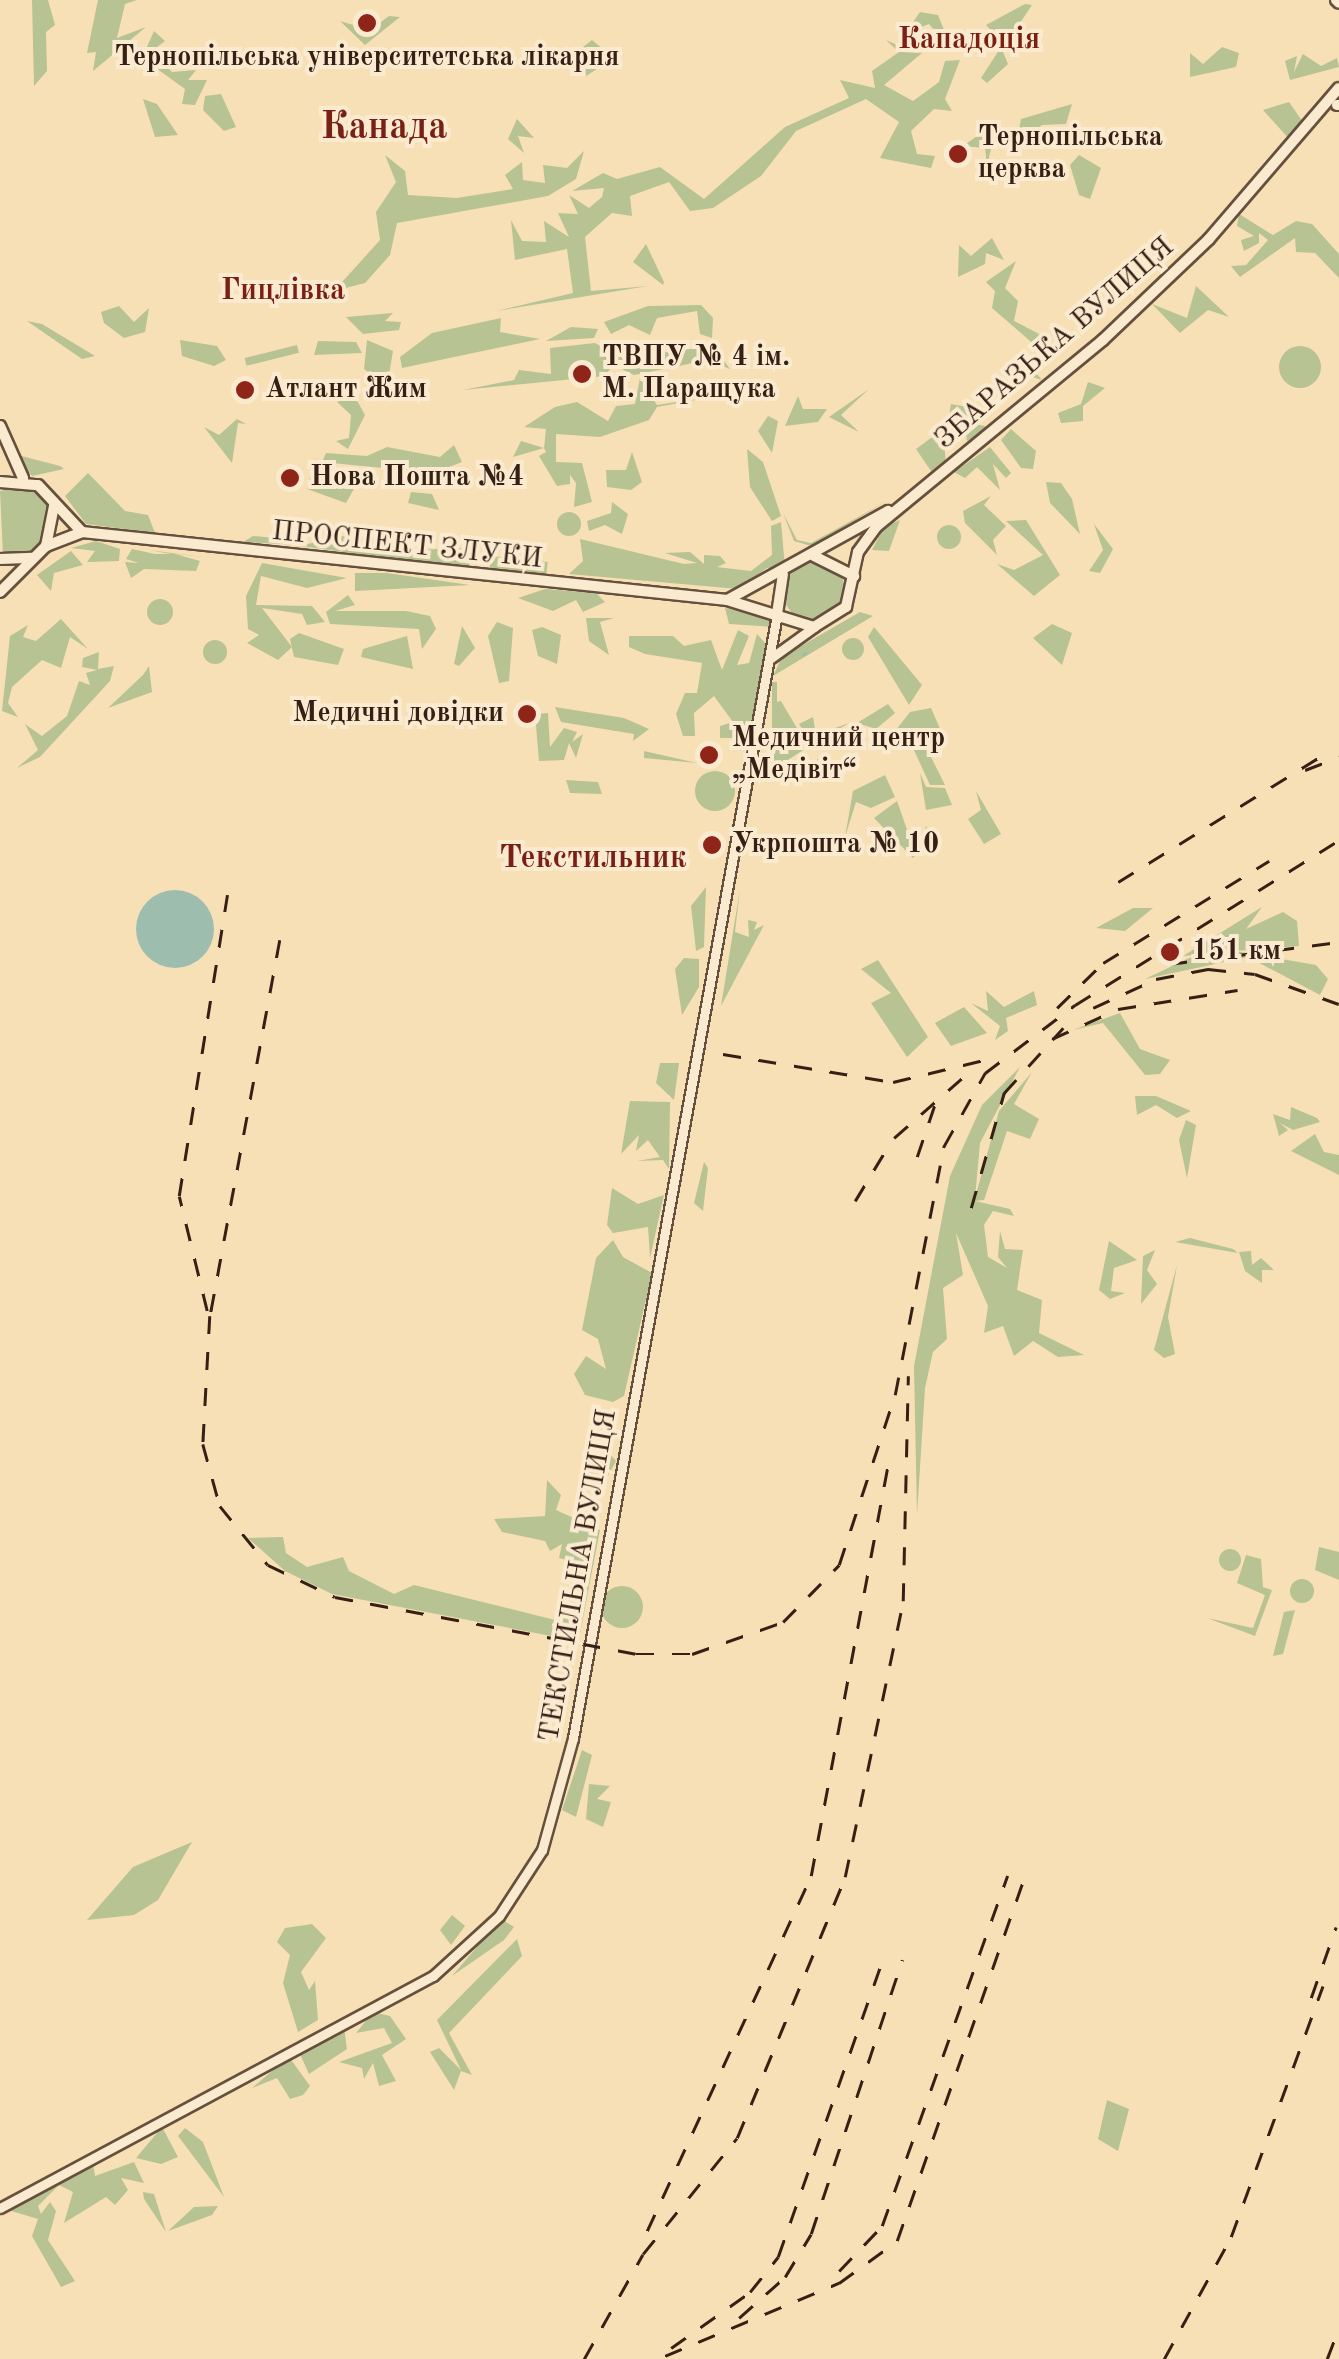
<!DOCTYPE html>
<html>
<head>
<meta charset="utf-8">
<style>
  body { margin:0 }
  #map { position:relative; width:1339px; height:2359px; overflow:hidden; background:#f8e0b6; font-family:"Old Standard TT",serif }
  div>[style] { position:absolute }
  .green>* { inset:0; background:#b7c392; transform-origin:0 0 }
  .round { border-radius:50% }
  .water>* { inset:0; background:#9dbdaf }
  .stream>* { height:2.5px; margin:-1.25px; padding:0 1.25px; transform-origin:1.25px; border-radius:1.25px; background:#9dbdaf }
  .roads { filter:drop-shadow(2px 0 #66503d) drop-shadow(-2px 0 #66503d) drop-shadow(0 2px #66503d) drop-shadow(0 -2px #66503d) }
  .tertiary>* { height:9px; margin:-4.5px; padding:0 4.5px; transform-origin:4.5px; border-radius:4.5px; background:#faebd0 }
  .secondary>* { height:10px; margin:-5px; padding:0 5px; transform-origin:5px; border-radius:5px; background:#faebd0 }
  .rail>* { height:2.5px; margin-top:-1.25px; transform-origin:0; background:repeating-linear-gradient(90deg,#362015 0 18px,transparent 0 36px) }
  .dots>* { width:28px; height:28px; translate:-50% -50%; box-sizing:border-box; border:5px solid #faebd0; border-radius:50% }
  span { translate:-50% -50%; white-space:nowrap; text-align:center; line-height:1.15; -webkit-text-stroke:8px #faebd0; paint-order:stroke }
  .poi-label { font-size:28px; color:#362015; font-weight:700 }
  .left { translate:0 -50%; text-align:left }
  .right { translate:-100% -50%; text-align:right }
  .street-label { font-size:28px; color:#362015 }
  .neighbourhood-label { font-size:30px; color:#7a1f14; font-weight:700 }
  .quarter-label { font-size:32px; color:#7a1f14; font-weight:700 }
  .district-label { font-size:38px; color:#7a1f14; font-weight:700 }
</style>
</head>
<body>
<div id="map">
  <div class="green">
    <div style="clip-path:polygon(32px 0,48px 0,55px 25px,46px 32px,47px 71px,34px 86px)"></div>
    <div style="clip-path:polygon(98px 0,137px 0,125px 4px,117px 38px,146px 27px,93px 71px,96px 52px,87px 53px)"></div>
    <div style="clip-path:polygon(1025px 4px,1032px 5px,1014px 32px,995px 35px,986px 25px)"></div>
    <div style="clip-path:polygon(920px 12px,938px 15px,953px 52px,929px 24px,908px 32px,901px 52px,922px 53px,884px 85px,913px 101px,939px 82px,945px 61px,960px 60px,945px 99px,952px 111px,934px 109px,911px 131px,917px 154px,935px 156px,931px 168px,880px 158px,899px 122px,866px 99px,796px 131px,761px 176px,713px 208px,690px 211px,669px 182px,630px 196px,632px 216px,612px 213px,585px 237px,591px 291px,648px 286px,496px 311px,573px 293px,567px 249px,515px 260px,511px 220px,522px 241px,546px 242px,544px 221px,569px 237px,558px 213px,578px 214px,569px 195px,589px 208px,602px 197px,604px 188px,572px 191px,603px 173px,617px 179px,660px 167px,704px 199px,785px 127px,849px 98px,840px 80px,875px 88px,872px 71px,899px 52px,886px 40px,897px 45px)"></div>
    <div style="clip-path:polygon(389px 16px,400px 17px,365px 45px,340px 21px,370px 30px)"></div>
    <div style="clip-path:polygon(154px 31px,165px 41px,152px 51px,172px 72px,196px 70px,188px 80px,207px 80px,195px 105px,182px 104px,185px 89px,142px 58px)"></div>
    <div style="clip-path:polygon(592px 40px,614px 58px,586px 76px,579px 50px)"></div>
    <div style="clip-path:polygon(1001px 47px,1008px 64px,987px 83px,981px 78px)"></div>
    <div style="clip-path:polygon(1222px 47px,1239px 53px,1236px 67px,1190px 77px,1190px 53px,1203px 64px)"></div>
    <div style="clip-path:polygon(1303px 54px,1321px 66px,1337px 58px,1339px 67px,1290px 80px,1285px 61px,1297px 56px,1294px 72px)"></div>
    <div style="clip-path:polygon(221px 94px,236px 127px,224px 131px,203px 110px,205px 96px)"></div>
    <div style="clip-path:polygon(143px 99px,157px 104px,178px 135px,155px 137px)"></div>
    <div style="clip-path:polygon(1289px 102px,1303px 122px,1291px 141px,1263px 110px)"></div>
    <div style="clip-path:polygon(1072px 104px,1066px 124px,1042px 125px,1026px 137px,1019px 130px,1021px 119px)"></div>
    <div style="clip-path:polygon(517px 119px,534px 138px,518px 136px,524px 153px,508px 139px)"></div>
    <div style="clip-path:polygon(980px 134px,992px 145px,987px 165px,985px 148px,963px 146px)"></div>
    <div style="clip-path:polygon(584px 151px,576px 179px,548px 196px,397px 223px,390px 255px,365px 283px,334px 291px,380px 240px,376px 212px,396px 182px,385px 155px,405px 171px,408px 195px,457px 198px,513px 189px,505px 175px,522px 162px,523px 180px,545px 183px,543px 165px,567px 168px)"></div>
    <div style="clip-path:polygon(1079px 155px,1101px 168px,1090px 199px,1079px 195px,1070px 165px)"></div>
    <div style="clip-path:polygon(1239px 214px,1273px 235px,1296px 221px,1312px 224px,1339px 254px,1339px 278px,1315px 253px,1296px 252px,1295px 238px,1240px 277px,1231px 266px,1246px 265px,1268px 240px,1259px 233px,1259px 243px,1244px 251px,1241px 240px,1254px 236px,1237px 226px)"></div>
    <div style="clip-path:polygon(992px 238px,1004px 260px,986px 253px,985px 264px,958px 277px,959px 245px,971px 256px)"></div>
    <div style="clip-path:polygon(646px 244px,664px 282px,663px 285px,633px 262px)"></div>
    <div style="clip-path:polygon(1016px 261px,1005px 288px,1018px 301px,1014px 321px,1049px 339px,1037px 347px,992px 308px,995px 291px,986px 282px)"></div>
    <div style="clip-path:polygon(1196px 286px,1229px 317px,1208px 310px,1180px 333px,1152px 304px,1187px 318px)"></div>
    <div style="clip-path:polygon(701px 305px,713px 318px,712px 338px,700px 334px,697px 311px,657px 318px,650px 335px,629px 325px,611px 334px,604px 322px,648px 306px)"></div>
    <div style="clip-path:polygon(119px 306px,134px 322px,149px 308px,145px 332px,124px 338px,104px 323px,101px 312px)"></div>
    <div style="clip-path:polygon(393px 313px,385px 321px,401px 322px,399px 330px,363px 334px,346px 317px)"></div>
    <div style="clip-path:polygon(501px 318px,500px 332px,540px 339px,402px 368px,400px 357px,432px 333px)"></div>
    <div style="clip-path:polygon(27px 321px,42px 324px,95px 356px,82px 359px)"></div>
    <div style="clip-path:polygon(571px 327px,598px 329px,594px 338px,546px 341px)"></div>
    <div style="clip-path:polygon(180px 340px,217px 346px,226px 360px,214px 366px,182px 356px)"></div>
    <div style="clip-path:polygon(367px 340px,393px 351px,387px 387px,364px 369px)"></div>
    <div style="clip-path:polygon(318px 341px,356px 342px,362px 353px,314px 355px)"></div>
    <div style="clip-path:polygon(595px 343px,622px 358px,713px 346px,730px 369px,708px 360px,634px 375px,613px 365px,605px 376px,463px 390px,514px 380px,519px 370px,551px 374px,550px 348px)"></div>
    <div style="left:297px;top:345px;width:8px;height:54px;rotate:76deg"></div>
    <div class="round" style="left:1279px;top:346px;width:42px;height:42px"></div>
    <div style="clip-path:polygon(1019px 354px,1042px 380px,1026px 375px,1013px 391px,1006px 382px)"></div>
    <div style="clip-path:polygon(640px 378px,657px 405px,717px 396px,657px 407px,649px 420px,600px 437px,556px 434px,556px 462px,582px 463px,592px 502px,574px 507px,576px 483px,570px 475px,570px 484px,557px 486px,539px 456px,546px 452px,544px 448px,513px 457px,521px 441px,544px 448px,546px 429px,524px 427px,555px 407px,577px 402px,608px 421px,616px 406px,635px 404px)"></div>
    <div style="clip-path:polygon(1088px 382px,1105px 388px,1083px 406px,1083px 421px,1061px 423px,1058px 413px,1081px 404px)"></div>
    <div style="clip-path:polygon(869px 389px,841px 415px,859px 432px,829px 417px)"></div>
    <div style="clip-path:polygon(354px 395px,365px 415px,348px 449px,336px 441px,349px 438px,351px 415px,337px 402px)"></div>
    <div style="clip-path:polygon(798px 396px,803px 409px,827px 409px,818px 422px,785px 426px)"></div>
    <div style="clip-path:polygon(951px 404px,973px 408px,976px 424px,992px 428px,967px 441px,965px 428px,948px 423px)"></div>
    <div style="clip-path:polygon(768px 416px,778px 421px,772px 453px,758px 431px)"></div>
    <div style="clip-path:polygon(237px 419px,246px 424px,238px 423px,232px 463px,204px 427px,219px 435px)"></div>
    <div style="clip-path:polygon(943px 429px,946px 465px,933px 474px,916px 449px)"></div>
    <div style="clip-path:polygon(1011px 429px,1036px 451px,1033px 469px,1021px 468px,1001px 440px)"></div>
    <div style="clip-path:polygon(454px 445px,462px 462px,433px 473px,322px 462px,326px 453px,367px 456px,387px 447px,440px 457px)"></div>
    <div style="clip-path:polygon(990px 447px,1011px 473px,1006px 478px,993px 464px,1000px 490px,977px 467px,965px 478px,954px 472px)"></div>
    <div style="clip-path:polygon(747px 449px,763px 462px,781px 516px,772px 521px,750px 487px)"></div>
    <div style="clip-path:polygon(632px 452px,642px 482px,631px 490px,607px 487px,606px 470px,626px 470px)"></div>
    <div style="clip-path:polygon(14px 454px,60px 466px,64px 469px,32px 476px)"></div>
    <div style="clip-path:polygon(316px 457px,313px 485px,355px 487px,346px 503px,307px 489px)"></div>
    <div style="clip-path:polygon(88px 473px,125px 511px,148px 515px,155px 533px,86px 524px,65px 496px)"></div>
    <div style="clip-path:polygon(1046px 482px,1061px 483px,1072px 499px,1080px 534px,1050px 503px)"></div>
    <div style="clip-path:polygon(25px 486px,49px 504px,43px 540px,24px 556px,3px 555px,0 491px)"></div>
    <div style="clip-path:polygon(432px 494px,439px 510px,408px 503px,411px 492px)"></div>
    <div style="clip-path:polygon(991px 496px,984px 505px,1006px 526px,993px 540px,997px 555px,965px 523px,963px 511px)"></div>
    <div style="clip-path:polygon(889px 500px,811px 546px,794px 541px,783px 513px,797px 540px,811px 543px)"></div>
    <div style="clip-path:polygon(612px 502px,628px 514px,622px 534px,605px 525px,589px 531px,587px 521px,611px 513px)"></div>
    <div class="round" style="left:557px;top:512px;width:24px;height:24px"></div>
    <div style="clip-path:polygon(900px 520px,889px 551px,872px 550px,884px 527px)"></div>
    <div style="clip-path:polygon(1026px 520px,1060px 575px,1034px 596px,997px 564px,1014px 570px,1043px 555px,1006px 521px)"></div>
    <div style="clip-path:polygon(781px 522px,785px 567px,767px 568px,738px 589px,569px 574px,583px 561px,580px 539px,684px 564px,697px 563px,665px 553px,690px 552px,704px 564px,704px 555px,720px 556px,726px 563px,717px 567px,751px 571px,772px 555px,771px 526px)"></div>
    <div style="clip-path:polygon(1094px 524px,1113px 549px,1100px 573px,1089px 571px,1103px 550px)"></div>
    <div class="round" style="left:937px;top:525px;width:24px;height:24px"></div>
    <div style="clip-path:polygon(253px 536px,297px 540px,297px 545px,243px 542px)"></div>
    <div style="clip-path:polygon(339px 536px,380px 538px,393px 551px,461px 548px,471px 561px,467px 569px,300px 546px)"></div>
    <div style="clip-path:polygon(96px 541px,120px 549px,119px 561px,87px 562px,95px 551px,71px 548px)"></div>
    <div style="clip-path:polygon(132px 549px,155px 554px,171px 554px,149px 550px,202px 557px,175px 554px,200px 561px,196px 571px,144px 569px,131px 578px,125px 562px,139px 563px,126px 559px)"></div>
    <div style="clip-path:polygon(71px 551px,83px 565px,54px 573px,51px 591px,37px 575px)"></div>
    <div style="left:491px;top:556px;width:57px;height:15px;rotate:6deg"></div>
    <div class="round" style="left:783px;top:560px;width:62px;height:62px"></div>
    <div style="clip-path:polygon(262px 563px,347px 578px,307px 588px,261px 576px,256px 605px,312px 606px,325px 622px,307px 625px,302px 614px,262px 608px,292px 647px,278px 660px,247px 643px,259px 635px,248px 629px,246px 596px)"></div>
    <div style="clip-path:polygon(355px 573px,387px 573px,470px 585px,355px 591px)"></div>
    <div style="clip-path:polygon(545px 589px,596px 593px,605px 602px,583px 612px,576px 600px,553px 611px,518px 598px)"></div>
    <div style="clip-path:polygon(348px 595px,355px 605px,335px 611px,406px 611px,430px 616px,436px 629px,422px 649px,419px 629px,330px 624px,326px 612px)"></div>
    <div class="round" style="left:147px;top:599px;width:26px;height:26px"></div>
    <div style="clip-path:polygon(725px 608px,770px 617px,774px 627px,729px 624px)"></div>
    <div style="clip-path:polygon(860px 612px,873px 616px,773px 676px,782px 657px)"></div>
    <div style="clip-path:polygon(586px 618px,614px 618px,600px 622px,609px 655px,589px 641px)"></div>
    <div style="clip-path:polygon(61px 619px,88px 649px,70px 637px,61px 668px,42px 660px,12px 687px,8px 703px,18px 717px,2px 711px,10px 636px,28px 625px,23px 637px,36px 641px)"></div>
    <div style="clip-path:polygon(497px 622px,513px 628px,509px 681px,499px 683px,488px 636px)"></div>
    <div style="clip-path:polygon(1052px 624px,1072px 633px,1062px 665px,1033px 638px)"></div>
    <div style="clip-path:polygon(462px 626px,475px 648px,459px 666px,454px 664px)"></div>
    <div style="clip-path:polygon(542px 627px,561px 635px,557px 664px,538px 656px,532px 630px)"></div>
    <div style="clip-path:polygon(874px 627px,922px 685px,909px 705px,868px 637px)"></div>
    <div style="clip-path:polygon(738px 630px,749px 636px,737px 665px,749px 663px,757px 634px,766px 644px,752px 738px,720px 738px,720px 726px,733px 722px,714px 696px,694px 713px,695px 736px,683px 736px,676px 714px,685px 693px,697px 693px,702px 663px,645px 654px,629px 647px,629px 636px,673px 636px,684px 646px,711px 640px,722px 670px)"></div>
    <div style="clip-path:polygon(299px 633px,344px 649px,338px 665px,294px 657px,290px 639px)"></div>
    <div style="clip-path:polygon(407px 636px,413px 669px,361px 657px,363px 649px)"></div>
    <div class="round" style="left:842px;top:638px;width:22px;height:22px"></div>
    <div class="round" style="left:203px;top:640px;width:24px;height:24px"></div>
    <div style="clip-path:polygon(99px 652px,98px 669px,114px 666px,110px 681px,40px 757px,17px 768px,38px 750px,25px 724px,42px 736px,67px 716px,79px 681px,90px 685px,86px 673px,97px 670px,82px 667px,83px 658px)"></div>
    <div style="clip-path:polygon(149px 666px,152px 692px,108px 708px,143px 675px)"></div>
    <div style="left:772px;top:682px;width:5px;height:94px"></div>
    <div style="clip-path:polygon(781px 701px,808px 747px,766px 774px,776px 702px)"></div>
    <div style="clip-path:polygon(888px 704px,895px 713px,876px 729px,857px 723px)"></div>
    <div style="clip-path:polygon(555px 707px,624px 718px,649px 729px,633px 741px,634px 734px,561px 722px)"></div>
    <div style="clip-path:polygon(931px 708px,944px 738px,932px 729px,922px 739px,945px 785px,930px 785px,913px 748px,889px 739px,910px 712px)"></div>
    <div style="clip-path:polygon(548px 713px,550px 747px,564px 728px,577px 732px,572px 742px,583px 734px,576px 758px,569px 743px,564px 760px,539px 761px,535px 714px)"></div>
    <div style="clip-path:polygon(813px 717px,816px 735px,849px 723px,812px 745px,799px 724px)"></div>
    <div style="clip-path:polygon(644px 737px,644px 751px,697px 763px,644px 758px)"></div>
    <div style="clip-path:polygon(803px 756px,804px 771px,818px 759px,821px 766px,805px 780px,787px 767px)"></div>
    <div class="round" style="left:695px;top:771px;width:40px;height:40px"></div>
    <div style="clip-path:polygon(920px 773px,926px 787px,945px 788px,952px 805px,926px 810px)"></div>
    <div style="clip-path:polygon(885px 775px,895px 797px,871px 808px,856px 802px,845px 837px,853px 791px)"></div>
    <div style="clip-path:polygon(566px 780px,598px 782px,602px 794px,570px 793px)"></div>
    <div style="clip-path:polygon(976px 791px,1001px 834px,984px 844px,968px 819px,981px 810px)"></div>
    <div style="clip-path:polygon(897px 801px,911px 841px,923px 841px,926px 826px,933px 836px,913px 858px,874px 818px)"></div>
    <div style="clip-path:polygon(706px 887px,704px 947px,696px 951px,691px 906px)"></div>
    <div style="clip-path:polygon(740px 889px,735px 932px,749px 937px,748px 920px,757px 922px,754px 930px,764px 925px,721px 1006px)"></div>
    <div style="clip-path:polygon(1262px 907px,1246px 929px,1283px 912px,1297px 921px,1299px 946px,1235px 951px,1316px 965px,1328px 979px,1320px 995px,1248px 957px,1145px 979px,1189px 958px,1231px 952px,1183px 956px)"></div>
    <div style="clip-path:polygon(1133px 908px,1153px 908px,1125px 931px,1096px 928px)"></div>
    <div style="clip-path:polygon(684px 958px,699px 959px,699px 987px,682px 1015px,675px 969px)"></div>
    <div style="clip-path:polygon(878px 960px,928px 1037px,907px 1057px,871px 1003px,891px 993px,861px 969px)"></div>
    <div style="clip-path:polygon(986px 991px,1004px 1007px,1034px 991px,1037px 1005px,1006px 1018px,1008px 1031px,995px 1040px,1000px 1026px,971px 1003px,988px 1011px)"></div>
    <div style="clip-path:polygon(964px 1007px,987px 1033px,951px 1046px,935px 1023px)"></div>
    <div style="clip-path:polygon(1120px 1013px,1140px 1049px,1170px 1060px,1160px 1074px,1145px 1075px,1103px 1023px,1073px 1030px)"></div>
    <div style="clip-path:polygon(660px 1063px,679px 1063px,674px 1100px,656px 1083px)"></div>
    <div style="clip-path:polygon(1020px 1067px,980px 1143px,975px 1198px,999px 1111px,1032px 1072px,1014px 1104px,1039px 1119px,1030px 1139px,1007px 1131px,984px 1200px,975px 1201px,1010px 1209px,1014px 1216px,993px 1211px,984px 1225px,988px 1257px,1007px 1268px,998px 1257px,1000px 1231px,1005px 1249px,1023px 1250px,1017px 1290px,1042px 1300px,1039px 1333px,1084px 1355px,1058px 1357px,1033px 1341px,1014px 1356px,1003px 1326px,984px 1333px,988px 1306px,956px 1233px,963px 1275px,943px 1288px,947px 1339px,933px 1352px,925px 1388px,917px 1515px,914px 1366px,950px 1176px,982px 1105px)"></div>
    <div style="clip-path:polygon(1135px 1096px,1156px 1096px,1191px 1111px,1177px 1118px,1156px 1105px,1137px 1115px)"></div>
    <div style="clip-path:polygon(630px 1101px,670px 1102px,669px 1169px,663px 1160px,637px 1161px,660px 1157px,648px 1140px,636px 1151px,639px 1135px,621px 1154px)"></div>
    <div style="clip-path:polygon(1291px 1107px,1317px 1118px,1320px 1122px,1293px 1130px,1280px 1123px,1288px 1130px,1279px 1136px,1273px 1114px,1290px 1120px)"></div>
    <div style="clip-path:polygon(1186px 1120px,1196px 1125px,1187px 1178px,1179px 1140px)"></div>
    <div style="clip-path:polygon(1315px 1134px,1324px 1152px,1339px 1155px,1339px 1175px,1291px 1151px)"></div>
    <div style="clip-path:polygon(704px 1162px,708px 1168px,703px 1211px,694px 1203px)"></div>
    <div style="clip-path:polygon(612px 1188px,638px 1204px,664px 1195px,650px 1258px,648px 1227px,613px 1233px,607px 1225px)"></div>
    <div style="clip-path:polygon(1190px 1238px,1233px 1249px,1238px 1253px,1175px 1242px)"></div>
    <div style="clip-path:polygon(613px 1240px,623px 1257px,652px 1273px,624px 1396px,613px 1402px,585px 1395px,574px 1374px,586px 1356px,606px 1369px,598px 1339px,582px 1330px,596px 1258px)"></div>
    <div style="clip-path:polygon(1109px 1241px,1137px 1260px,1114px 1268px,1111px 1291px,1125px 1293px,1110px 1299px,1099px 1290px)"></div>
    <div style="clip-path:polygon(1155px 1250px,1147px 1270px,1157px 1284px,1141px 1304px,1143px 1256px)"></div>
    <div style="clip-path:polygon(1251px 1251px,1252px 1265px,1261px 1258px,1274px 1270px,1262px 1270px,1262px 1283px,1245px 1271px,1239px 1252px)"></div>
    <div style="clip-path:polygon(1177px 1265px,1168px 1317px,1175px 1354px,1164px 1358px,1154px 1350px)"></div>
    <div style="clip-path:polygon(601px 1444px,616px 1461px,605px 1481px,589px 1473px,601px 1462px)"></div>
    <div style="clip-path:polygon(547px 1480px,561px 1495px,556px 1510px,600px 1530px,580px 1634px,559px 1622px,578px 1635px,572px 1640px,332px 1594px,285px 1571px,248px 1538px,283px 1537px,286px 1553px,307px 1567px,343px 1557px,349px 1571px,394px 1594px,414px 1585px,559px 1621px,581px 1576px,578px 1563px,559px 1558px,562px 1544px,550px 1551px,545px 1541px,502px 1532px,494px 1519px,545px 1516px)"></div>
    <div style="clip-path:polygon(1319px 1547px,1339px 1552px,1339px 1580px,1315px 1570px)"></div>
    <div class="round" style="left:1219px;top:1549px;width:22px;height:22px"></div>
    <div style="clip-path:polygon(1246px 1555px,1261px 1559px,1263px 1587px,1272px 1590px,1255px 1636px,1207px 1618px,1253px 1628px,1265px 1595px,1237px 1583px)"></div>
    <div class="round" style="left:1290px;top:1579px;width:24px;height:24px"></div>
    <div class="round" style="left:601px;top:1586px;width:42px;height:42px"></div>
    <div style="clip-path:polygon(1295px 1610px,1283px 1654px,1273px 1656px,1284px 1612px)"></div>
    <div style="clip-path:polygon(582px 1750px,592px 1755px,576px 1817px,562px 1810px)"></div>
    <div style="clip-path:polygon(589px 1784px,610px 1786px,597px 1799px,611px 1802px,603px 1827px,586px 1819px)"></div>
    <div style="clip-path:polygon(192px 1842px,158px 1900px,134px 1915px,87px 1920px,133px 1867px)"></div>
    <div style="clip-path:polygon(452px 1915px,465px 1926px,451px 1945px,440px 1930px)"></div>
    <div style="clip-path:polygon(501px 1919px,514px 1927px,504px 1940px,452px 1976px)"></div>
    <div style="clip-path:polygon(312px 1924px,326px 1938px,301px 1972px,309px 1990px,315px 1981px,318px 2020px,298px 2032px,283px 1983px,290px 1955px,277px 1942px,285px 1928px)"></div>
    <div style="clip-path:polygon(517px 1939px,522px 1956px,449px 2033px,472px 2075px,461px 2071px,454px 2090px,430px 2052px,439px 2048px,461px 2070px,437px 2020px)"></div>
    <div style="clip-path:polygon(373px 2012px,390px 2016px,406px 2039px,382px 2055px,396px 2081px,379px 2086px,373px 2063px,364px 2079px,362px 2068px,339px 2062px,392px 2043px,384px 2028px,356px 2033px)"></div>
    <div style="clip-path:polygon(344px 2027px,347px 2049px,309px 2074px,299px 2052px)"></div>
    <div style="clip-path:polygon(289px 2057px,310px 2086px,303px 2095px,290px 2099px,277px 2078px,252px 2088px)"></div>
    <div style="clip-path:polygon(1107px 2100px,1129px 2109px,1118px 2151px,1098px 2139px)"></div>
    <div style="clip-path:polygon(162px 2127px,178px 2157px,161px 2164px,136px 2158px)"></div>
    <div style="clip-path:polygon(185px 2128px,203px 2142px,224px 2197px,178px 2136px)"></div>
    <div style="clip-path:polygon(134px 2162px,144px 2183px,121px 2178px,128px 2190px,115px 2205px,106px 2197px,64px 2223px,73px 2192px,59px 2185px,38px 2206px,41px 2214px,50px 2202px,56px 2211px,48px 2240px,75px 2281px,61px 2287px,32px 2236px,38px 2219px,8px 2210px,93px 2163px,95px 2176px)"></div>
    <div style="clip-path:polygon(143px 2192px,154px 2194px,166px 2232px,144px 2199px)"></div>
    <div style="clip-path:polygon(218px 2206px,212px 2215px,168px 2231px,194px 2207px)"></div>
  </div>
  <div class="water">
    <div class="round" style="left:136px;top:890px;width:78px;height:78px"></div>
  </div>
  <div class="stream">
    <div style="left:803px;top:654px;width:3px;rotate:-18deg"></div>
  </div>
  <div class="roads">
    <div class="tertiary">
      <div style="left:771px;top:658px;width:53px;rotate:-35.8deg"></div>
      <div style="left:0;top:2208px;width:491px;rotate:-28.2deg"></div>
      <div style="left:433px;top:1976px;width:89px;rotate:-42.3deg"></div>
      <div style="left:499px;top:1916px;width:79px;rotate:-56.9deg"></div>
      <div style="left:542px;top:1850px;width:116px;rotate:-74.5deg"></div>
      <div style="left:573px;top:1738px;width:1142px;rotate:-79.71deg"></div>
    </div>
    <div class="secondary">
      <div style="left:1336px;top:0;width:4px;rotate:45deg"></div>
      <div style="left:1337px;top:105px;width:2px"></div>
      <div style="left:0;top:426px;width:57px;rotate:66.1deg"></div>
      <div style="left:0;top:482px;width:38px;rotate:5deg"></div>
      <div style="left:38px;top:485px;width:64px;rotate:46.9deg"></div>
      <div style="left:46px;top:546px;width:39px;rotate:-21deg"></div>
      <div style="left:82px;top:532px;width:649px;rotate:6.02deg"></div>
      <div style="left:727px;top:600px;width:91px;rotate:17.2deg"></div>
      <div style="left:814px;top:627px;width:38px;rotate:-32deg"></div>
      <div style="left:846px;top:607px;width:56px;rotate:-77.7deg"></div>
      <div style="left:858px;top:552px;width:31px;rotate:-54deg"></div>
      <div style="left:876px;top:527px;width:294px;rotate:-39.5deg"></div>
      <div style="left:1103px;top:340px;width:146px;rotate:-43.6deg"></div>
      <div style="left:1209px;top:239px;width:199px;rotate:-49.3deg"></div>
      <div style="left:814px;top:556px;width:45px;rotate:26.6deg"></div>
      <div style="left:0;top:559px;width:33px;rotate:-2deg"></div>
      <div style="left:0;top:592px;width:65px;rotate:-45deg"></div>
      <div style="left:46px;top:546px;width:41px;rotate:-78.7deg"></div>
      <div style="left:729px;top:599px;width:182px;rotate:-29deg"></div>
      <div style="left:777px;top:614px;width:40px;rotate:-81.5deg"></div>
    </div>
  </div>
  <div class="rail">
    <div style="left:1305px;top:770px;width:36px;rotate:-21deg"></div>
    <div style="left:1118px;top:882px;width:235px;rotate:-31.8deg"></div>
    <div style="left:280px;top:940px;width:382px;rotate:100.5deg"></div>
    <div style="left:210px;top:1316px;width:128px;rotate:93.1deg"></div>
    <div style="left:203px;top:1444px;width:64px;rotate:74.7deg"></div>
    <div style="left:220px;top:1506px;width:76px;rotate:50.9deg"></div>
    <div style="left:268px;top:1565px;width:74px;rotate:25.5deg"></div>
    <div style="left:335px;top:1597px;width:306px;rotate:10.7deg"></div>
    <div style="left:636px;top:1654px;width:56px"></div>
    <div style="left:692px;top:1654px;width:96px;rotate:-19.4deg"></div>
    <div style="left:783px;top:1622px;width:80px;rotate:-45.5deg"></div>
    <div style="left:839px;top:1565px;width:179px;rotate:-71.8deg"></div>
    <div style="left:895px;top:1395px;width:254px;rotate:-78.9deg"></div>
    <div style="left:944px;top:1146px;width:84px;rotate:-60.7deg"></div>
    <div style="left:985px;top:1073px;width:113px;rotate:-37.1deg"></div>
    <div style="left:1075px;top:1005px;width:311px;rotate:-32deg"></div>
    <div style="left:1169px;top:964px;width:171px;rotate:-7.4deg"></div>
    <div style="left:1057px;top:1008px;width:64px;rotate:-44.4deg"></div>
    <div style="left:1103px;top:963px;width:195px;rotate:-31.6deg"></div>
    <div style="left:1093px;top:1008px;width:69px;rotate:-24.7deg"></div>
    <div style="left:1156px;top:979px;width:53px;rotate:-10.9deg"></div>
    <div style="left:1208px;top:969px;width:47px;rotate:6.1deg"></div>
    <div style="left:1255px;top:974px;width:89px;rotate:19.7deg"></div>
    <div style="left:1052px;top:1039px;width:72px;rotate:-24.4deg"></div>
    <div style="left:1118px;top:1009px;width:121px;rotate:-9deg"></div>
    <div style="left:723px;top:1054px;width:172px;rotate:9.4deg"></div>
    <div style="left:893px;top:1082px;width:102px;rotate:-13.6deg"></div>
    <div style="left:894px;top:1138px;width:91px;rotate:-41.4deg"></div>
    <div style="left:917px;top:1157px;width:59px;rotate:-71.3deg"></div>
    <div style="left:855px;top:1201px;width:71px;rotate:-58.8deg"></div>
    <div style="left:971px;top:1208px;width:120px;rotate:-74deg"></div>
    <div style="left:1004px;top:1093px;width:88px;rotate:-47.8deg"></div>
    <div style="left:207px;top:1311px;width:118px;rotate:-103.7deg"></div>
    <div style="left:179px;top:1196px;width:305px;rotate:-80.9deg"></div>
    <div style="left:1311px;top:1998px;width:75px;rotate:-70.6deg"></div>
    <div style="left:647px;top:2231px;width:391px;rotate:-65.2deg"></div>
    <div style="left:811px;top:1876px;width:428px;rotate:-79.4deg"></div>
    <div style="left:839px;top:2271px;width:62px;rotate:-46.3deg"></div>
    <div style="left:882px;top:2226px;width:372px;rotate:-70.3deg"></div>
    <div style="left:739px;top:2318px;width:62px;rotate:-41.7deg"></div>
    <div style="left:785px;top:2277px;width:50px;rotate:-58.8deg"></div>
    <div style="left:811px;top:2234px;width:289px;rotate:-71.6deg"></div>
    <div style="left:671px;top:2348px;width:97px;rotate:-35.3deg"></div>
    <div style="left:750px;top:2292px;width:45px;rotate:-51.3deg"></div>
    <div style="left:778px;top:2257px;width:322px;rotate:-70.6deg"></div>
    <div style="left:665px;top:2356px;width:189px;rotate:-22.8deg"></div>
    <div style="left:839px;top:2283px;width:72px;rotate:-35.9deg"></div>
    <div style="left:897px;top:2241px;width:380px;rotate:-70.7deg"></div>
    <div style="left:584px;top:2359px;width:120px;rotate:-60.7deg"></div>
    <div style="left:643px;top:2254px;width:149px;rotate:-51deg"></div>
    <div style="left:737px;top:2138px;width:282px;rotate:-67.5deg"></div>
    <div style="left:845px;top:1877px;width:282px;rotate:-78.1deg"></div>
    <div style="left:903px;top:1601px;width:225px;rotate:-88.7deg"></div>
    <div style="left:1164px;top:2359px;width:139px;rotate:-61.2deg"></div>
    <div style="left:1231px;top:2237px;width:267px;rotate:-69.9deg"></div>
    <div style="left:1327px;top:2359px;width:34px;rotate:-69deg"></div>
  </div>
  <div class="dots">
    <div style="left:367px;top:23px;background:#8f2418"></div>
    <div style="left:958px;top:154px;background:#8f2418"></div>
    <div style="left:582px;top:374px;background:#8f2418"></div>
    <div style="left:245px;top:390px;background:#8f2418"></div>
    <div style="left:290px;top:478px;background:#8f2418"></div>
    <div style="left:527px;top:714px;background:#8f2418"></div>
    <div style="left:709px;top:755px;background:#8f2418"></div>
    <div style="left:712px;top:845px;background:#8f2418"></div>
    <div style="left:1170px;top:952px;background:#8f2418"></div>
  </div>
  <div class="poi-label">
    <span style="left:367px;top:58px">Тернопільська університетська лікарня</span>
    <span class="left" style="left:978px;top:154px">Тернопільська<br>церква</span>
    <span class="left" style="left:602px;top:374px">ТВПУ № 4 ім.<br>М. Паращука</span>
    <span class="left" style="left:265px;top:390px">Атлант Жим</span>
    <span class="left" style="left:310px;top:478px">Нова Пошта №4</span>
    <span class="right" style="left:504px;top:714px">Медичні довідки</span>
    <span class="left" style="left:732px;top:755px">Медичний центр<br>„Медівіт“</span>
    <span class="left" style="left:732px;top:845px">Укрпошта № 10</span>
    <span class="left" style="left:1192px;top:952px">151 км</span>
  </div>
  <div class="street-label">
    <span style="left:1055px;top:344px;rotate:-41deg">ЗБАРАЗЬКА ВУЛИЦЯ</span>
    <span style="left:407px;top:546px;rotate:6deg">ПРОСПЕКТ ЗЛУКИ</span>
    <span style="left:579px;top:1576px;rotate:-80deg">ТЕКСТИЛЬНА ВУЛИЦЯ</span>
  </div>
  <div class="neighbourhood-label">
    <span style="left:969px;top:40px">Кападоція</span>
    <span style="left:283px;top:291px">Гицлівка</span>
  </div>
  <div class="quarter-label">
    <span style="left:593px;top:859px">Текстильник</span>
  </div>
  <div class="district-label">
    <span style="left:384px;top:129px">Канада</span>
  </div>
</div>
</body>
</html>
